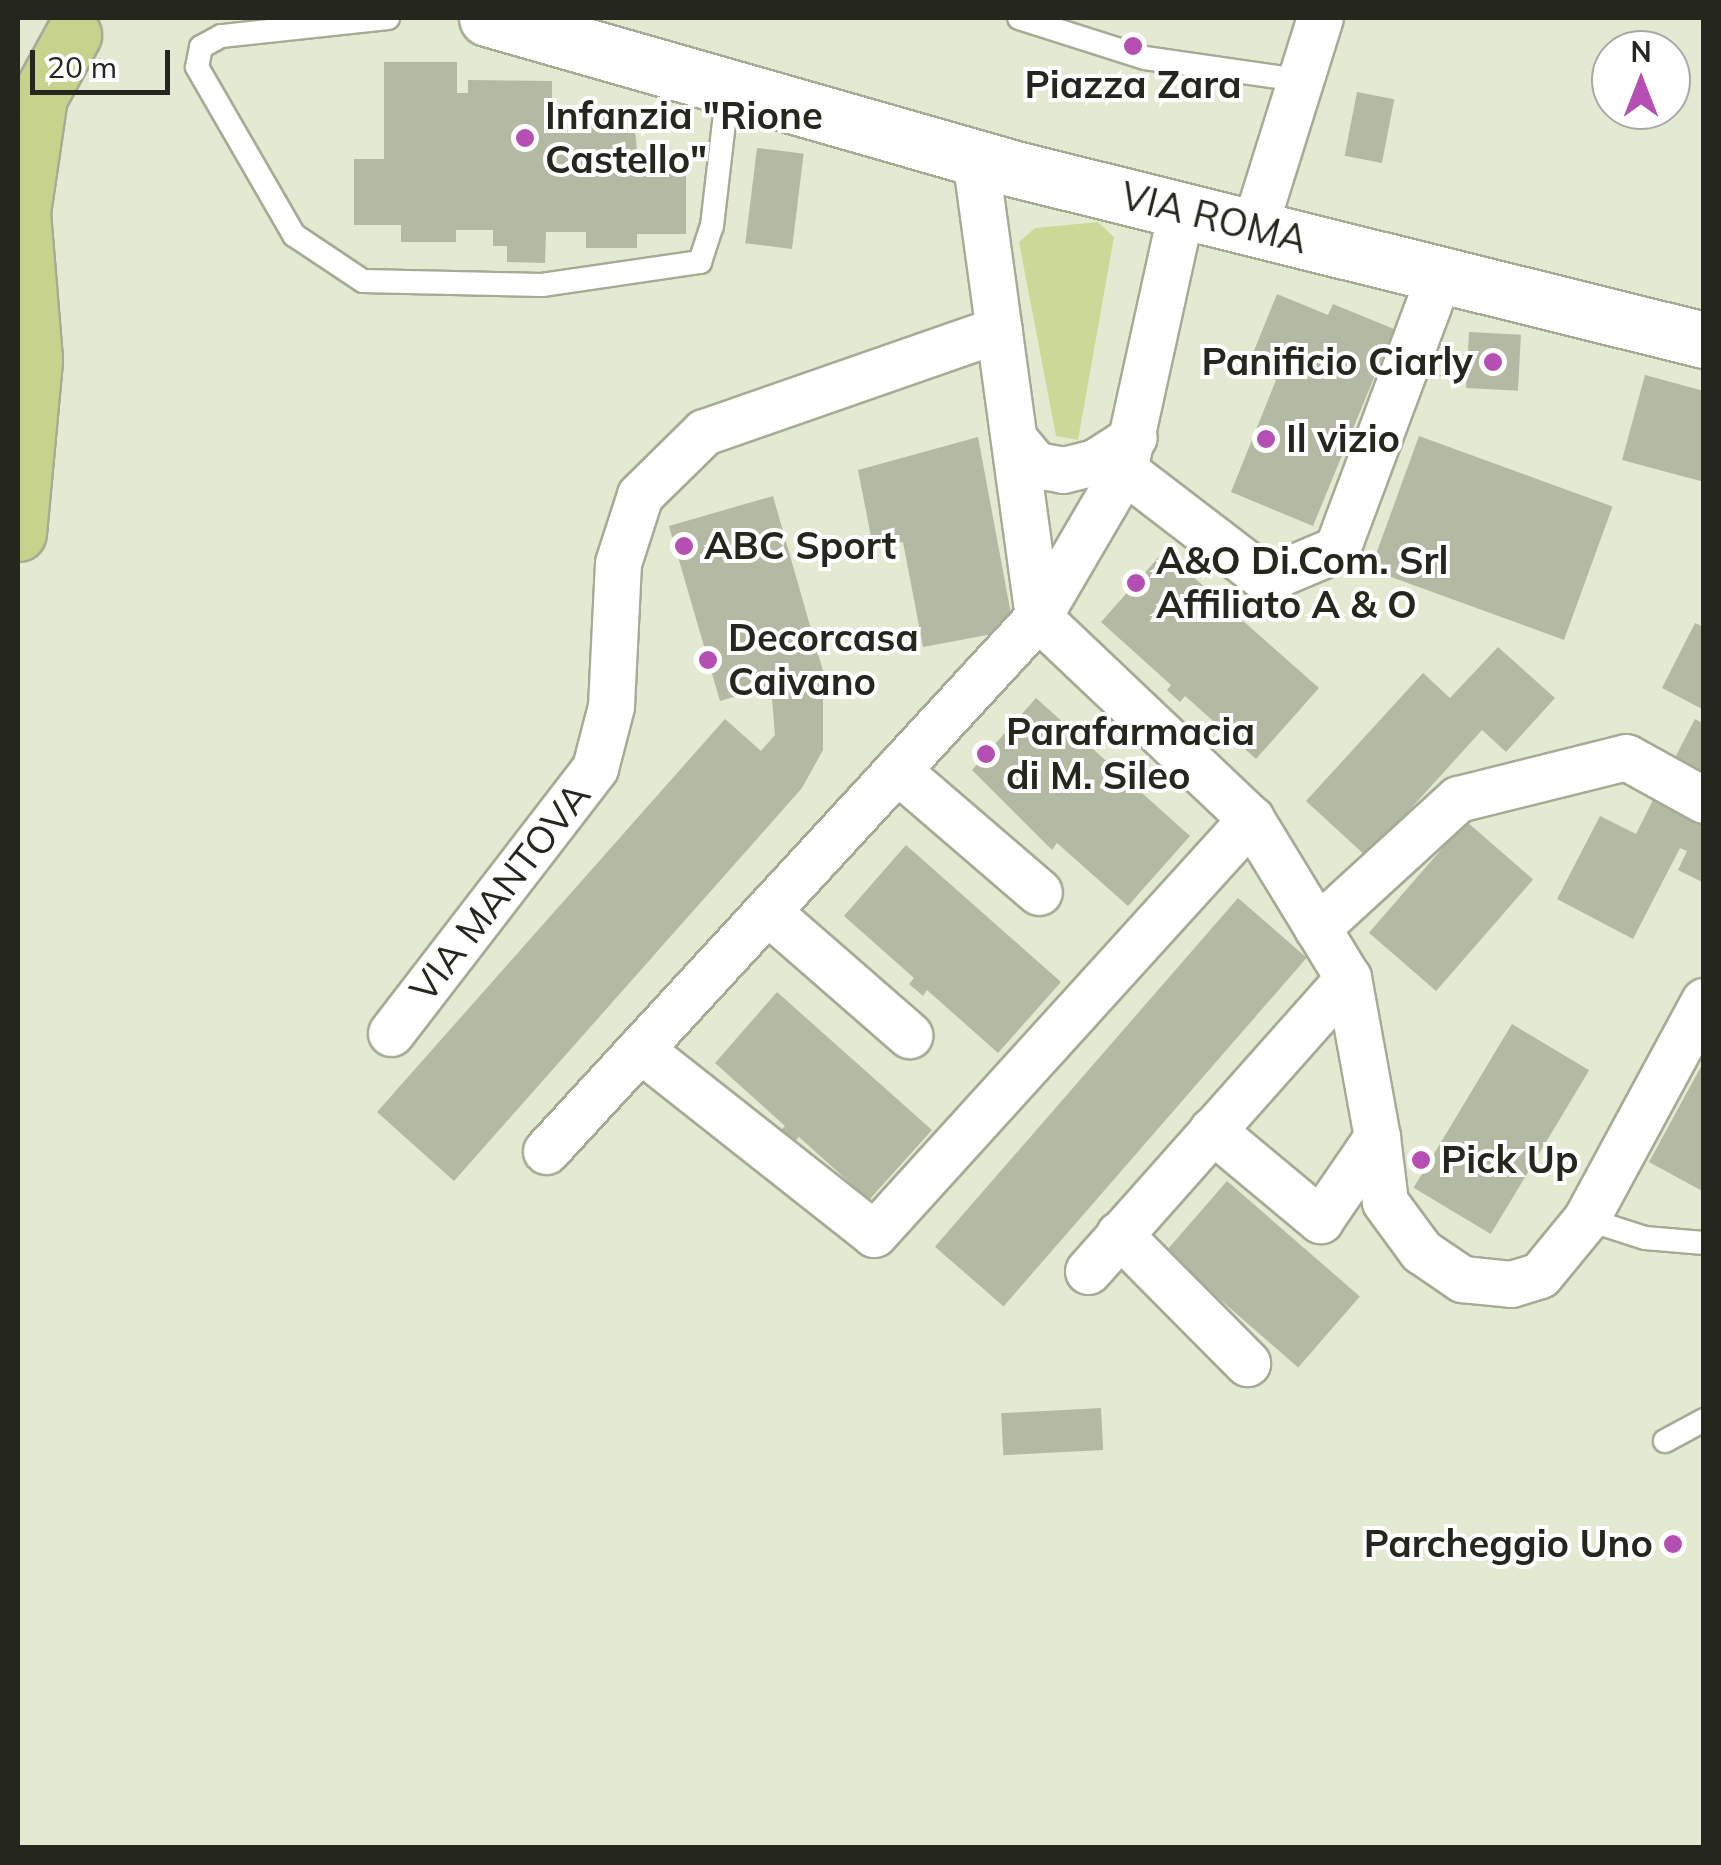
<!DOCTYPE html>
<html>
<head>
<meta charset="utf-8">
<style>
  body { margin:0 }
  #map { position:relative; width:1721px; height:1865px; overflow:hidden; background:#e4ead2; font-family:Mulish,sans-serif }
  div>[style] { position:absolute }
  .green>* { inset:0; background:#cad998 }
  .building>* { inset:0; background:#b3b9a2; transform-origin:0 0 }
  .roads { filter:drop-shadow(2px 0 #a5ab94) drop-shadow(-2px 0 #a5ab94) drop-shadow(0 2px #a5ab94) drop-shadow(0 -2px #a5ab94) }
  .lane>* { height:22px; margin:-11px; padding:0 11px; transform-origin:11px; border-radius:11px; background:#fff }
  .street>* { height:45px; margin:-22.5px; padding:0 22.5px; transform-origin:22.5px; border-radius:22.5px; background:#fff }
  .secondary>* { height:55px; margin:-27.5px; padding:0 27.5px; transform-origin:27.5px; border-radius:27.5px; background:#fff }
  .primary>* { height:55px; margin:-27.5px; padding:0 27.5px; transform-origin:27.5px; border-radius:27.5px; background:#c7d38c }
  .dots>* { width:28px; height:28px; translate:-50% -50%; box-sizing:border-box; border:5px solid #fff; border-radius:50% }
  span { translate:-50% -50%; white-space:nowrap; text-align:center; line-height:1.15; -webkit-text-stroke:8px #fff; paint-order:stroke }
  .poi-label { font-size:38px; color:#25271e; font-weight:700 }
  .left { translate:0 -50%; text-align:left }
  .right { translate:-100% -50%; text-align:right }
  .street-label { font-size:38px; color:#25271e }
  .frame { position:absolute; inset:0; border:20px solid #25271e; pointer-events:none }
  .north { position:absolute; left:1591px; top:30px; width:100px; height:100px; box-sizing:border-box; background:#fff; border:2px solid #a8a9a5; border-radius:50%; rotate:0deg; font-size:28px; font-weight:700; line-height:40px; text-align:center; color:#25271e }
  .north::after { content:''; display:block; margin:auto; width:35px; height:45px; background:#b54fb3; clip-path:polygon(50% 0,100% 100%,50% 72%,0 100%) }
  .scale { position:absolute; left:30px; top:50px; width:140px; height:45px; box-sizing:border-box; border:5px solid #25271e; border-top:0; padding-left:12px; font-size:30px; line-height:35px; white-space:nowrap; color:#25271e; -webkit-text-stroke:8px #fff; paint-order:stroke }
</style>
</head>
<body>
<div id="map">
  <div class="green">
    <div style="clip-path:polygon(1098px 222px,1114px 237px,1078px 440px,1056px 436px,1019px 242px,1035px 228px)"></div>
  </div>
  <div class="building">
    <div style="clip-path:polygon(384px 62px,457px 62px,457px 93px,468px 93px,468px 80px,552px 81px,552px 124px,595px 124px,595px 111px,633px 111px,639px 169px,686px 169px,686px 234px,637px 234px,637px 248px,586px 248px,586px 232px,546px 232px,545px 263px,507px 262px,507px 246px,493px 246px,493px 230px,456px 230px,456px 242px,401px 242px,401px 225px,354px 225px,354px 159px,384px 159px)"></div>
    <div style="left:1357px;top:92px;width:38px;height:65px;rotate:11deg"></div>
    <div style="left:757px;top:148px;width:47px;height:96px;rotate:7deg"></div>
    <div style="clip-path:polygon(1277px 294px,1328px 315px,1333px 304px,1394px 329px,1313px 526px,1231px 492px,1276px 380px,1247px 368px)"></div>
    <div style="left:1469px;top:332px;width:52px;height:56px;rotate:3deg"></div>
    <div style="clip-path:polygon(1645px 375px,1704px 391px,1704px 482px,1622px 460px)"></div>
    <div style="left:1419px;top:436px;width:206px;height:142px;rotate:20deg"></div>
    <div style="clip-path:polygon(978px 437px,1014px 630px,923px 647px,903px 542px,873px 547px,858px 470px)"></div>
    <div style="clip-path:polygon(773px 496px,823px 671px,823px 750px,802px 788px,454px 1181px,377px 1112px,725px 719px,761px 751px,775px 735px,771px 686px,720px 701px,669px 526px)"></div>
    <div style="clip-path:polygon(1164px 551px,1319px 688px,1256px 759px,1185px 696px,1180px 702px,1167px 690px,1171px 685px,1101px 622px)"></div>
    <div style="clip-path:polygon(1695px 623px,1704px 627px,1704px 710px,1662px 688px)"></div>
    <div style="clip-path:polygon(1498px 647px,1555px 698px,1506px 752px,1482px 730px,1367px 857px,1306px 801px,1423px 673px,1450px 698px)"></div>
    <div style="clip-path:polygon(1036px 698px,1190px 836px,1128px 906px,1057px 843px,1052px 850px,972px 770px)"></div>
    <div style="clip-path:polygon(1695px 719px,1704px 724px,1704px 789px,1668px 771px)"></div>
    <div style="clip-path:polygon(1655px 796px,1704px 827px,1704px 883px,1678px 870px,1687px 851px,1680px 848px,1633px 939px,1557px 899px,1600px 816px,1636px 834px)"></div>
    <div style="left:1466px;top:821px;width:89px;height:148px;rotate:41deg"></div>
    <div style="clip-path:polygon(906px 845px,1061px 982px,998px 1053px,927px 990px,923px 996px,909px 984px,914px 978px,844px 916px)"></div>
    <div style="left:1238px;top:898px;width:91px;height:462px;rotate:41deg"></div>
    <div style="clip-path:polygon(777px 992px,932px 1130px,869px 1200px,799px 1137px,793px 1143px,780px 1131px,785px 1126px,715px 1063px)"></div>
    <div style="left:1512px;top:1024px;width:90px;height:191px;rotate:31deg"></div>
    <div style="clip-path:polygon(1704px 1061px,1704px 1192px,1649px 1162px)"></div>
    <div style="left:1227px;top:1181px;width:176px;height:94px;rotate:41deg"></div>
    <div style="left:1101px;top:1408px;width:42px;height:100px;rotate:87deg"></div>
  </div>
  <div class="roads">
    <div class="lane">
      <div style="left:388px;top:18px;width:168px;rotate:173.8deg"></div>
      <div style="left:221px;top:36px;width:23px;rotate:151deg"></div>
      <div style="left:201px;top:47px;width:20px;rotate:101deg"></div>
      <div style="left:197px;top:67px;width:194px;rotate:60deg"></div>
      <div style="left:294px;top:235px;width:83px;rotate:33.7deg"></div>
      <div style="left:363px;top:281px;width:179px;rotate:1.3deg"></div>
      <div style="left:542px;top:285px;width:160px;rotate:-8.3deg"></div>
      <div style="left:700px;top:262px;width:38px;rotate:-72deg"></div>
      <div style="left:712px;top:226px;width:140px;rotate:-83.4deg"></div>
      <div style="left:1019px;top:18px;width:132px;rotate:17.6deg"></div>
      <div style="left:1145px;top:58px;width:154px;rotate:8.2deg"></div>
      <div style="left:1586px;top:1219px;width:62px;rotate:17.9deg"></div>
      <div style="left:1645px;top:1238px;width:59px;rotate:4.8deg"></div>
      <div style="left:1665px;top:1441px;width:44px;rotate:-28.3deg"></div>
    </div>
    <div class="street">
      <div style="left:1254px;top:228px;width:220px;rotate:-72.6deg"></div>
      <div style="left:1014px;top:439px;width:34px;rotate:50deg"></div>
      <div style="left:1036px;top:465px;width:27px;rotate:10deg"></div>
      <div style="left:1063px;top:470px;width:33px;rotate:-14deg"></div>
      <div style="left:1095px;top:462px;width:46px;rotate:-32.7deg"></div>
      <div style="left:1124px;top:470px;width:179px;rotate:37.5deg"></div>
      <div style="left:1266px;top:579px;width:77px;rotate:-22.9deg"></div>
      <div style="left:1337px;top:549px;width:294px;rotate:-69.5deg"></div>
      <div style="left:897px;top:770px;width:187px;rotate:40.7deg"></div>
      <div style="left:767px;top:911px;width:189px;rotate:41.1deg"></div>
      <div style="left:1317px;top:928px;width:191px;rotate:-42.5deg"></div>
      <div style="left:1458px;top:799px;width:173px;rotate:-14deg"></div>
      <div style="left:1626px;top:757px;width:89px;rotate:28.9deg"></div>
      <div style="left:391px;top:1033px;width:334px;rotate:-52.4deg"></div>
      <div style="left:595px;top:768px;width:64px;rotate:-75.5deg"></div>
      <div style="left:611px;top:706px;width:143px;rotate:-87.2deg"></div>
      <div style="left:618px;top:563px;width:71px;rotate:-72.1deg"></div>
      <div style="left:640px;top:495px;width:90px;rotate:-44.5deg"></div>
      <div style="left:704px;top:432px;width:312px;rotate:-19.2deg"></div>
      <div style="left:640px;top:1049px;width:298px;rotate:38.3deg"></div>
      <div style="left:874px;top:1234px;width:561px;rotate:-47.75deg"></div>
      <div style="left:1251px;top:819px;width:294px;rotate:-136.5deg"></div>
      <div style="left:1038px;top:617px;width:464px;rotate:-97.8deg"></div>
      <div style="left:1212px;top:1130px;width:141px;rotate:39.8deg"></div>
      <div style="left:1320px;top:1220px;width:101px;rotate:-55.5deg"></div>
      <div style="left:1377px;top:1137px;width:162px;rotate:-100.3deg"></div>
      <div style="left:1348px;top:978px;width:186px;rotate:-121.4deg"></div>
      <div style="left:1377px;top:1137px;width:65px;rotate:83deg"></div>
      <div style="left:1385px;top:1202px;width:61px;rotate:53.7deg"></div>
      <div style="left:1421px;top:1251px;width:50px;rotate:34.3deg"></div>
      <div style="left:1462px;top:1279px;width:49px;rotate:5.8deg"></div>
      <div style="left:1511px;top:1284px;width:30px;rotate:-17deg"></div>
      <div style="left:1540px;top:1275px;width:72px;rotate:-50.6deg"></div>
      <div style="left:1586px;top:1219px;width:248px;rotate:-61.6deg"></div>
      <div style="left:546px;top:1151px;width:726px;rotate:-47.34deg"></div>
      <div style="left:1038px;top:617px;width:170px;rotate:-59.7deg"></div>
      <div style="left:1124px;top:470px;width:266px;rotate:-77.6deg"></div>
      <div style="left:1119px;top:1234px;width:182px;rotate:45.2deg"></div>
      <div style="left:1088px;top:1271px;width:392px;rotate:-48.4deg"></div>
    </div>
    <div class="secondary">
      <div style="left:487px;top:18px;width:549px;rotate:15.96deg"></div>
      <div style="left:1015px;top:169px;width:710px;rotate:13.94deg"></div>
    </div>
    <div class="primary">
      <div style="left:18px;top:533px;width:175px;rotate:-84.7deg"></div>
      <div style="left:34px;top:359px;width:147px;rotate:-94.7deg"></div>
      <div style="left:22px;top:212px;width:116px;rotate:-81.6deg"></div>
      <div style="left:39px;top:97px;width:71px;rotate:-61.3deg"></div>
    </div>
  </div>
  <div class="dots">
    <div style="left:1133px;top:46px;background:#b54fb3"></div>
    <div style="left:525px;top:138px;background:#b54fb3"></div>
    <div style="left:1493px;top:362px;background:#b54fb3"></div>
    <div style="left:1266px;top:439px;background:#b54fb3"></div>
    <div style="left:684px;top:546px;background:#b54fb3"></div>
    <div style="left:1136px;top:583px;background:#b54fb3"></div>
    <div style="left:708px;top:660px;background:#b54fb3"></div>
    <div style="left:986px;top:754px;background:#b54fb3"></div>
    <div style="left:1421px;top:1160px;background:#b54fb3"></div>
    <div style="left:1673px;top:1544px;background:#b54fb3"></div>
  </div>
  <div class="poi-label">
    <span style="left:1133px;top:85px">Piazza Zara</span>
    <span class="left" style="left:545px;top:138px">Infanzia "Rione<br>Castello"</span>
    <span class="right" style="left:1473px;top:362px">Panificio Ciarly</span>
    <span class="left" style="left:1286px;top:439px">Il vizio</span>
    <span class="left" style="left:704px;top:546px">ABC Sport</span>
    <span class="left" style="left:1156px;top:583px">A&amp;O Di.Com. Srl<br>Affiliato A &amp; O</span>
    <span class="left" style="left:728px;top:660px">Decorcasa<br>Caivano</span>
    <span class="left" style="left:1006px;top:754px">Parafarmacia<br>di M. Sileo</span>
    <span class="left" style="left:1441px;top:1160px">Pick Up</span>
    <span class="right" style="left:1653px;top:1544px">Parcheggio Uno</span>
  </div>
  <div class="street-label">
    <span style="left:1214px;top:218px;rotate:14deg">VIA ROMA</span>
    <span style="left:500px;top:892px;rotate:-52deg">VIA MANTOVA</span>
  </div>
  <div class="frame"></div>
  <div class="north">N</div>
  <div class="scale">20 m</div>
</div>
</body>
</html>
